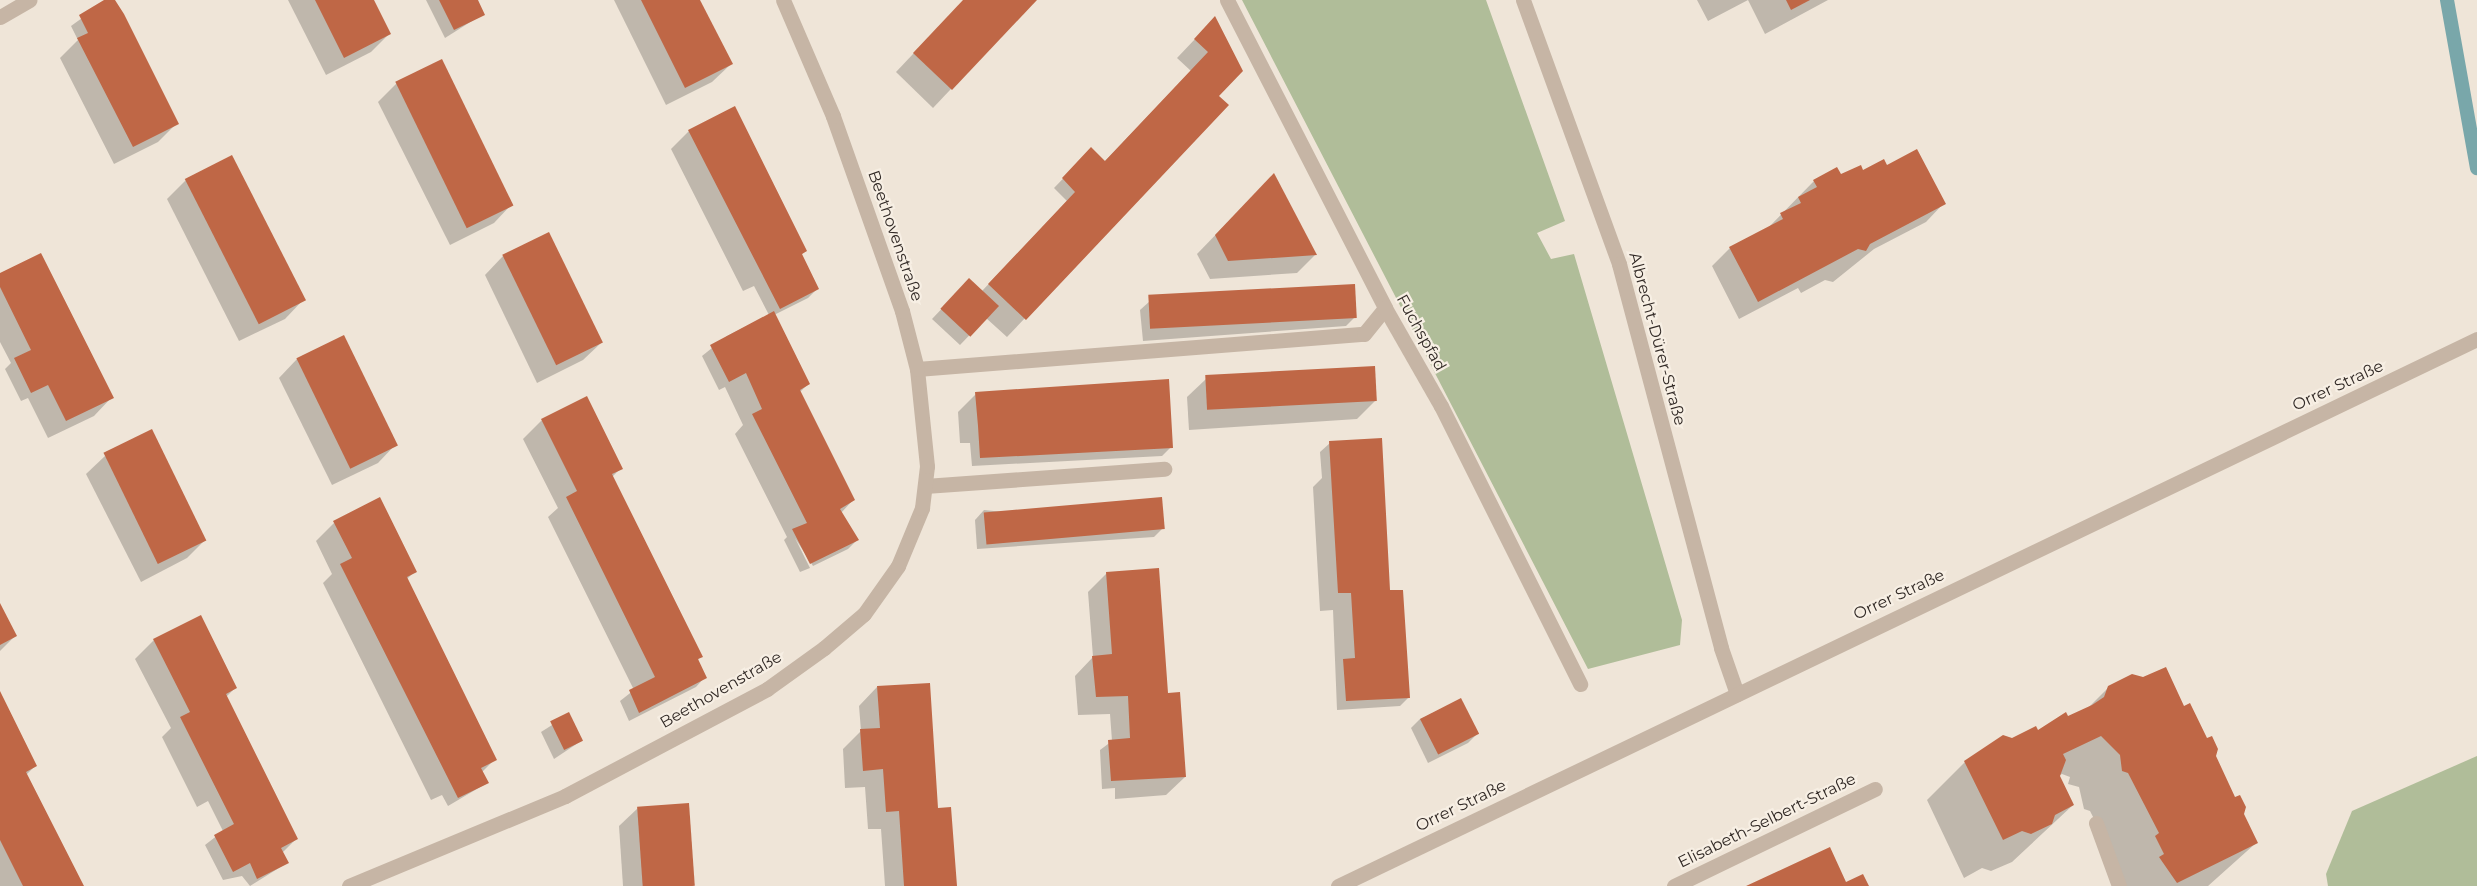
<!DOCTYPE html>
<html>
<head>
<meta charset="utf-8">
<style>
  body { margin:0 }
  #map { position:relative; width:2477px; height:886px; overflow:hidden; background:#efe5d8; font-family:Montserrat,sans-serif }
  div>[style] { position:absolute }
  .green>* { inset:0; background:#b0bd99 }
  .shadow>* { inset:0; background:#0003 }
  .stream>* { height:14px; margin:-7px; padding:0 7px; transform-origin:7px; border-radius:7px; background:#79a7aa }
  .building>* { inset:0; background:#bf6746; transform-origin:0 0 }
  .service>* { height:15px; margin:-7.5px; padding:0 7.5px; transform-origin:7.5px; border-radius:7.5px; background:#c6b5a5 }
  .minor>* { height:15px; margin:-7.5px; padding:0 7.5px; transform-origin:7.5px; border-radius:7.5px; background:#c6b5a5 }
  .tertiary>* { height:15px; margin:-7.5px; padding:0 7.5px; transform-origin:7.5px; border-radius:7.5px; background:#c6b5a5 }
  span { translate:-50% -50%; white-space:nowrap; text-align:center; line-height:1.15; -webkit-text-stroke:4.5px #f7efe4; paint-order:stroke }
  .street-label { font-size:16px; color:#322a26 }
</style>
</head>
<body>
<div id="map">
  <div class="green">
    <div style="clip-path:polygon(1242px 0,1486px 0,1565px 221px,1537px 233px,1551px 259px,1574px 254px,1682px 620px,1680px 645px,1588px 669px)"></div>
    <div style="clip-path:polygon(2477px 756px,2477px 886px,2328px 886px,2326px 874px,2352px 811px)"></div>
  </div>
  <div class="shadow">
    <div style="clip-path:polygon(107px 0,113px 0,177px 123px,158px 142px,114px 164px,60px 58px,78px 40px,71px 26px)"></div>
    <div style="clip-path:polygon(288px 0,372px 0,389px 34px,371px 52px,326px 75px)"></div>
    <div style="clip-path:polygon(426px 0,476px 0,483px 14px,445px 38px)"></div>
    <div style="clip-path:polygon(614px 0,699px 0,731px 64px,712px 82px,666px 105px)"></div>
    <div style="clip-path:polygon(964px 0,1035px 0,933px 108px,896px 72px)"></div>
    <div style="clip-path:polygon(1697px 0,1828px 0,1765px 34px,1748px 0,1708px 21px)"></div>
    <div style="clip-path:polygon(1214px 19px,1217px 96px,1227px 105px,1007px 337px,986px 318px,960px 345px,932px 319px,969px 280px,982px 291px,1067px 201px,1054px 188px,1082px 159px,1104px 162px,1191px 71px,1177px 58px)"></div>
    <div style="clip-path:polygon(441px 61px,512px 204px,494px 223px,450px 245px,378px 102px,396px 84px)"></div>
    <div style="clip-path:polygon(689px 131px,805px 251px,801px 255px,817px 289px,808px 298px,774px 315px,808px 384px,799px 393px,853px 500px,841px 513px,857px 540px,848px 549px,813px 566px,795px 538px,810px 568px,800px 572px,784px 540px,787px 537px,735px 434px,743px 425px,725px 387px,719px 390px,702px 356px,727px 336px,769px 315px,754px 286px,743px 291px,671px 149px)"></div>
    <div style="clip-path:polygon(1886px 167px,1944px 203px,1926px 222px,1874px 249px,1833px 282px,1825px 280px,1801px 293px,1798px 288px,1739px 319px,1712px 266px,1730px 248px,1766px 230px,1814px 181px)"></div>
    <div style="clip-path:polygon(186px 180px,303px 300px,285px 319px,239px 341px,167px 199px)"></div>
    <div style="clip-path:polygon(1256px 193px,1315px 255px,1297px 273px,1210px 279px,1197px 254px)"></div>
    <div style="clip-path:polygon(503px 256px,602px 342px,583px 360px,537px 383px,485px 275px)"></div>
    <div style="clip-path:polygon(0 275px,112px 397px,94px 416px,48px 438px,28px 398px,21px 401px,5px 369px,11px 363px,0 342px)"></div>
    <div style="clip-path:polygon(1150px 301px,1355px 317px,1346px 326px,1143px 341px,1140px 310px)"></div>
    <div style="clip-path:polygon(297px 359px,396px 444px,378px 463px,332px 485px,279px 378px)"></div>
    <div style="clip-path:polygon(1206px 379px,1376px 400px,1357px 419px,1189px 430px,1187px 397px)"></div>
    <div style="clip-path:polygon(976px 394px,1171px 447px,1162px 456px,972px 466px,970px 443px,960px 443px,958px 412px)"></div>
    <div style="clip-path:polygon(586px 398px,621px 468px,612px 477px,701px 656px,697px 661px,705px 677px,696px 687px,629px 721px,620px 701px,634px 690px,548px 517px,558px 508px,523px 439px,541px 421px)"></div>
    <div style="clip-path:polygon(1330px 443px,1389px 592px,1409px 697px,1400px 706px,1337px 710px,1333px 610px,1320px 611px,1313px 487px,1322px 478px,1320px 452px)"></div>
    <div style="clip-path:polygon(105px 456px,205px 540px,187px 558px,141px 582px,86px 474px)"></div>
    <div style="clip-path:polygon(984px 510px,1163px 528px,1154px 537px,977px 549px,975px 520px)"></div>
    <div style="clip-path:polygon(334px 523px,415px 571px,406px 580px,495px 759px,482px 772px,487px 783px,448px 806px,442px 795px,431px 800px,323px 583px,332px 574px,316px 541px)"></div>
    <div style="clip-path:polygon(1107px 573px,1167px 695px,1185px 777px,1166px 795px,1115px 799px,1115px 788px,1102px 789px,1100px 750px,1112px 741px,1110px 714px,1078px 715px,1075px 676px,1093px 657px,1088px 592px)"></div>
    <div style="clip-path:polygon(0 605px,15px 636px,0 651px)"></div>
    <div style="clip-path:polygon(154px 640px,235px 688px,226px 697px,296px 839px,282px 853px,287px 863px,250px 886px,242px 876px,223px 880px,205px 845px,223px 831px,208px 801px,197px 807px,162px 737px,171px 728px,135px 659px)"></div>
    <div style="clip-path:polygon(877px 687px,937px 809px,955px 886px,885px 886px,881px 829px,868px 829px,865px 787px,845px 788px,843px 749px,861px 731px,859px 706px)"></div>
    <div style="clip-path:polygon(2109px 687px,2184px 708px,2214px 756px,2256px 843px,2208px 886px,2122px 886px,2121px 872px,2090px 811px,2084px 809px,2079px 787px,2068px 784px,2070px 777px,2062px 774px,2058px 776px,2073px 805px,2012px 862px,1991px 871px,1982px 868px,1964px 878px,1927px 800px,1965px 762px,2086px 710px)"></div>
    <div style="clip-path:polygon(0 695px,35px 766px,26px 775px,82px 886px,0 886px)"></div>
    <div style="clip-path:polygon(1460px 700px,1477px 734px,1468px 743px,1428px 763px,1411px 728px,1420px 719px)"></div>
    <div style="clip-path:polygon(568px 715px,581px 741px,554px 759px,541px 732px)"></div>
    <div style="clip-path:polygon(638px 808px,693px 886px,623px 886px,619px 826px)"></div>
  </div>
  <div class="stream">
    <div style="left:2447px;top:0;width:171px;rotate:79.9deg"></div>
  </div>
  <div class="building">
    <div style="clip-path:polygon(104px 0,115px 0,124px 14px,179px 124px,133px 147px,77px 38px,88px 33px,79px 15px)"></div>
    <div style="clip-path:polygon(315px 0,374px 0,391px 34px,344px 58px)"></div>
    <div style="clip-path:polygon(439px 0,478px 0,485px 15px,454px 30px)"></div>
    <div style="clip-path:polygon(641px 0,700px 0,733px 64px,685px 88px)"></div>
    <div style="clip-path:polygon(963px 0,1037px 0,952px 90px,913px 53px)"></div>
    <div style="clip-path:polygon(1786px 0,1810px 0,1791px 10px)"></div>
    <div style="clip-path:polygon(1215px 16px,1243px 71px,1219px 96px,1229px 105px,1026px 320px,988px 284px,1075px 192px,1062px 178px,1091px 147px,1105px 161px,1208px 52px,1194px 39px)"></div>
    <div style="left:442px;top:59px;width:163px;height:52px;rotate:64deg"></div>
    <div style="clip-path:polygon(735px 106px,807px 251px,802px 254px,819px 289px,780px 309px,688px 130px)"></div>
    <div style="clip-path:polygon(1917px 149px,1946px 204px,1870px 244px,1866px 251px,1858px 249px,1758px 302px,1729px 247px,1783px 219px,1780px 213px,1801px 203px,1798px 197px,1817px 187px,1813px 180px,1837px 167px,1841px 174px,1861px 165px,1863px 170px,1884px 159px,1887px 165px)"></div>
    <div style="left:232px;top:155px;width:163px;height:53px;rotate:63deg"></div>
    <div style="clip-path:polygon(1274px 173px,1317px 255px,1228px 261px,1215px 235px)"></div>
    <div style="left:549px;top:232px;width:123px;height:52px;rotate:64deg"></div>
    <div style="clip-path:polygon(41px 253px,114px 398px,66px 421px,48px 385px,31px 393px,14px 358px,31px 350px,0 287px,0 273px)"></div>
    <div style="left:969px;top:278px;width:41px;height:42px;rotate:43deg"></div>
    <div style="left:1355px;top:284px;width:34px;height:207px;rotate:87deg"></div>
    <div style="clip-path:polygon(774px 311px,810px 384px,800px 390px,855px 500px,840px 509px,859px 540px,810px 564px,792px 529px,807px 523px,752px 414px,762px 409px,746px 373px,729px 382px,710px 345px)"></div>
    <div style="left:344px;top:335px;width:123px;height:53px;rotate:64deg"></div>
    <div style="left:1375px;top:366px;width:35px;height:170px;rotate:87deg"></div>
    <div style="clip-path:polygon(1169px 379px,1173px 448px,980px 458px,978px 426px,1143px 415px,978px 426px,975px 392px)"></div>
    <div style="clip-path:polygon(587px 396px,623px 469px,612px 474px,703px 657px,698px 659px,707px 678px,639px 713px,629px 690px,655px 677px,566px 497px,577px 491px,541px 419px)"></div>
    <div style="left:152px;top:429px;width:124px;height:54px;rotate:64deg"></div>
    <div style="clip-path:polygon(1382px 438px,1390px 590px,1403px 590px,1410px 698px,1346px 701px,1343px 659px,1355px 658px,1351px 593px,1338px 593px,1329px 441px)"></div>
    <div style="clip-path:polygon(380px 497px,417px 572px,407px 577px,497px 760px,481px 768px,489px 783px,458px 798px,340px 564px,352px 558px,333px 521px)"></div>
    <div style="left:1162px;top:497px;width:32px;height:179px;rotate:85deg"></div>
    <div style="clip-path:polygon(1159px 568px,1168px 693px,1180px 692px,1186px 777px,1111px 781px,1108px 740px,1130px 738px,1128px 696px,1096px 697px,1092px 656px,1112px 654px,1106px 572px)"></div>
    <div style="clip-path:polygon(0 603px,17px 636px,0 645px)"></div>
    <div style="clip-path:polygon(201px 615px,237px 688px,226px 694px,298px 839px,281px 848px,289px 863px,257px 879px,250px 863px,233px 872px,214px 835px,234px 824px,180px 717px,190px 712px,153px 639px)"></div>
    <div style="clip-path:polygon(2166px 667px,2184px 706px,2190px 703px,2207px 738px,2212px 736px,2218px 749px,2216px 756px,2235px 797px,2240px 795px,2246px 807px,2244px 814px,2258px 843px,2177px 883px,2159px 857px,2164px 854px,2155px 836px,2159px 833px,2128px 773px,2122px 771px,2120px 755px,2101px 736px,2063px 754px,2066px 760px,2060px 776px,2074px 805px,2055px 815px,2052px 824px,2031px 834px,2022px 831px,2003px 840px,1964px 761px,2003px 735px,2012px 738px,2036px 726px,2038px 730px,2066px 712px,2068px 716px,2092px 705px,2104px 697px,2108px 686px,2132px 674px,2143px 677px)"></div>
    <div style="clip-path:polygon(930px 683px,938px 808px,951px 807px,957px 886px,904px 886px,899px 811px,886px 812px,883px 769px,863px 771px,860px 729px,880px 728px,877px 686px)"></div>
    <div style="clip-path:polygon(0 691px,37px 766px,26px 772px,84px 886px,23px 886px,0 840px)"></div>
    <div style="left:1461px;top:698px;width:40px;height:46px;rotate:63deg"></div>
    <div style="left:569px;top:712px;width:32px;height:21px;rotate:64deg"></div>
    <div style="left:689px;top:803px;width:83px;height:52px;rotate:86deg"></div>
    <div style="clip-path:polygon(1830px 847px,1846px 882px,1863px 874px,1869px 886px,1746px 886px)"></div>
  </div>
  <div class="service">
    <div style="left:917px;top:369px;width:448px;rotate:-4.5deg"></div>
    <div style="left:1364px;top:334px;width:33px;rotate:-51deg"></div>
    <div style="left:925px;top:486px;width:240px;rotate:-4.1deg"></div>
    <div style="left:1674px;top:886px;width:223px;rotate:-25.8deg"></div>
  </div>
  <div class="minor">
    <div style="left:1227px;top:0;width:346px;rotate:62.8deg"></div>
    <div style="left:1385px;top:308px;width:113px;rotate:60.3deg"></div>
    <div style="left:1441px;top:406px;width:311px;rotate:63.4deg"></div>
    <div style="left:1523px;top:0;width:281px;rotate:70deg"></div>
    <div style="left:1619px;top:264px;width:397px;rotate:75.1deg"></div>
    <div style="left:1721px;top:648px;width:49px;rotate:70.8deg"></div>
    <div style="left:0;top:17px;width:34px;rotate:-30deg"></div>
    <div style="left:2096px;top:823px;width:67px;rotate:69.9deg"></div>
    <div style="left:349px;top:886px;width:234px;rotate:-22.6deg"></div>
    <div style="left:565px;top:796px;width:229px;rotate:-27.9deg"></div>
    <div style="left:767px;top:689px;width:70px;rotate:-35.7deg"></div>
    <div style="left:824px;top:648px;width:52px;rotate:-40.4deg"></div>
    <div style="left:864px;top:614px;width:59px;rotate:-54.7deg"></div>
    <div style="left:898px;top:566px;width:63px;rotate:-67.5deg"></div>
    <div style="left:922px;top:508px;width:42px;rotate:-83.2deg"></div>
    <div style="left:927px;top:466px;width:98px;rotate:-95.9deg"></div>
    <div style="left:917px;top:369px;width:60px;rotate:-104.5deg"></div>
    <div style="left:902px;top:311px;width:207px;rotate:-109.5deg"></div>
    <div style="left:833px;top:116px;width:126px;rotate:-113.3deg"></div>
  </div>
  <div class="tertiary">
    <div style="left:1338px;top:886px;width:1264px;rotate:-25.65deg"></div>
  </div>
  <div class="street-label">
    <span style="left:895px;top:236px;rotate:71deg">Beethovenstraße</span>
    <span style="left:1421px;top:333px;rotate:61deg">Fuchspfad</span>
    <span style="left:1657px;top:339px;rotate:75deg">Albrecht-Dürer-Straße</span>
    <span style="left:2338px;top:386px;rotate:-25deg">Orrer Straße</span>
    <span style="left:1899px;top:595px;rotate:-25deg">Orrer Straße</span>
    <span style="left:721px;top:690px;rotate:-30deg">Beethovenstraße</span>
    <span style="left:1461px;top:806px;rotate:-26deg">Orrer Straße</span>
    <span style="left:1767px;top:821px;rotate:-26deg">Elisabeth-Selbert-Straße</span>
  </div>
</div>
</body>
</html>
